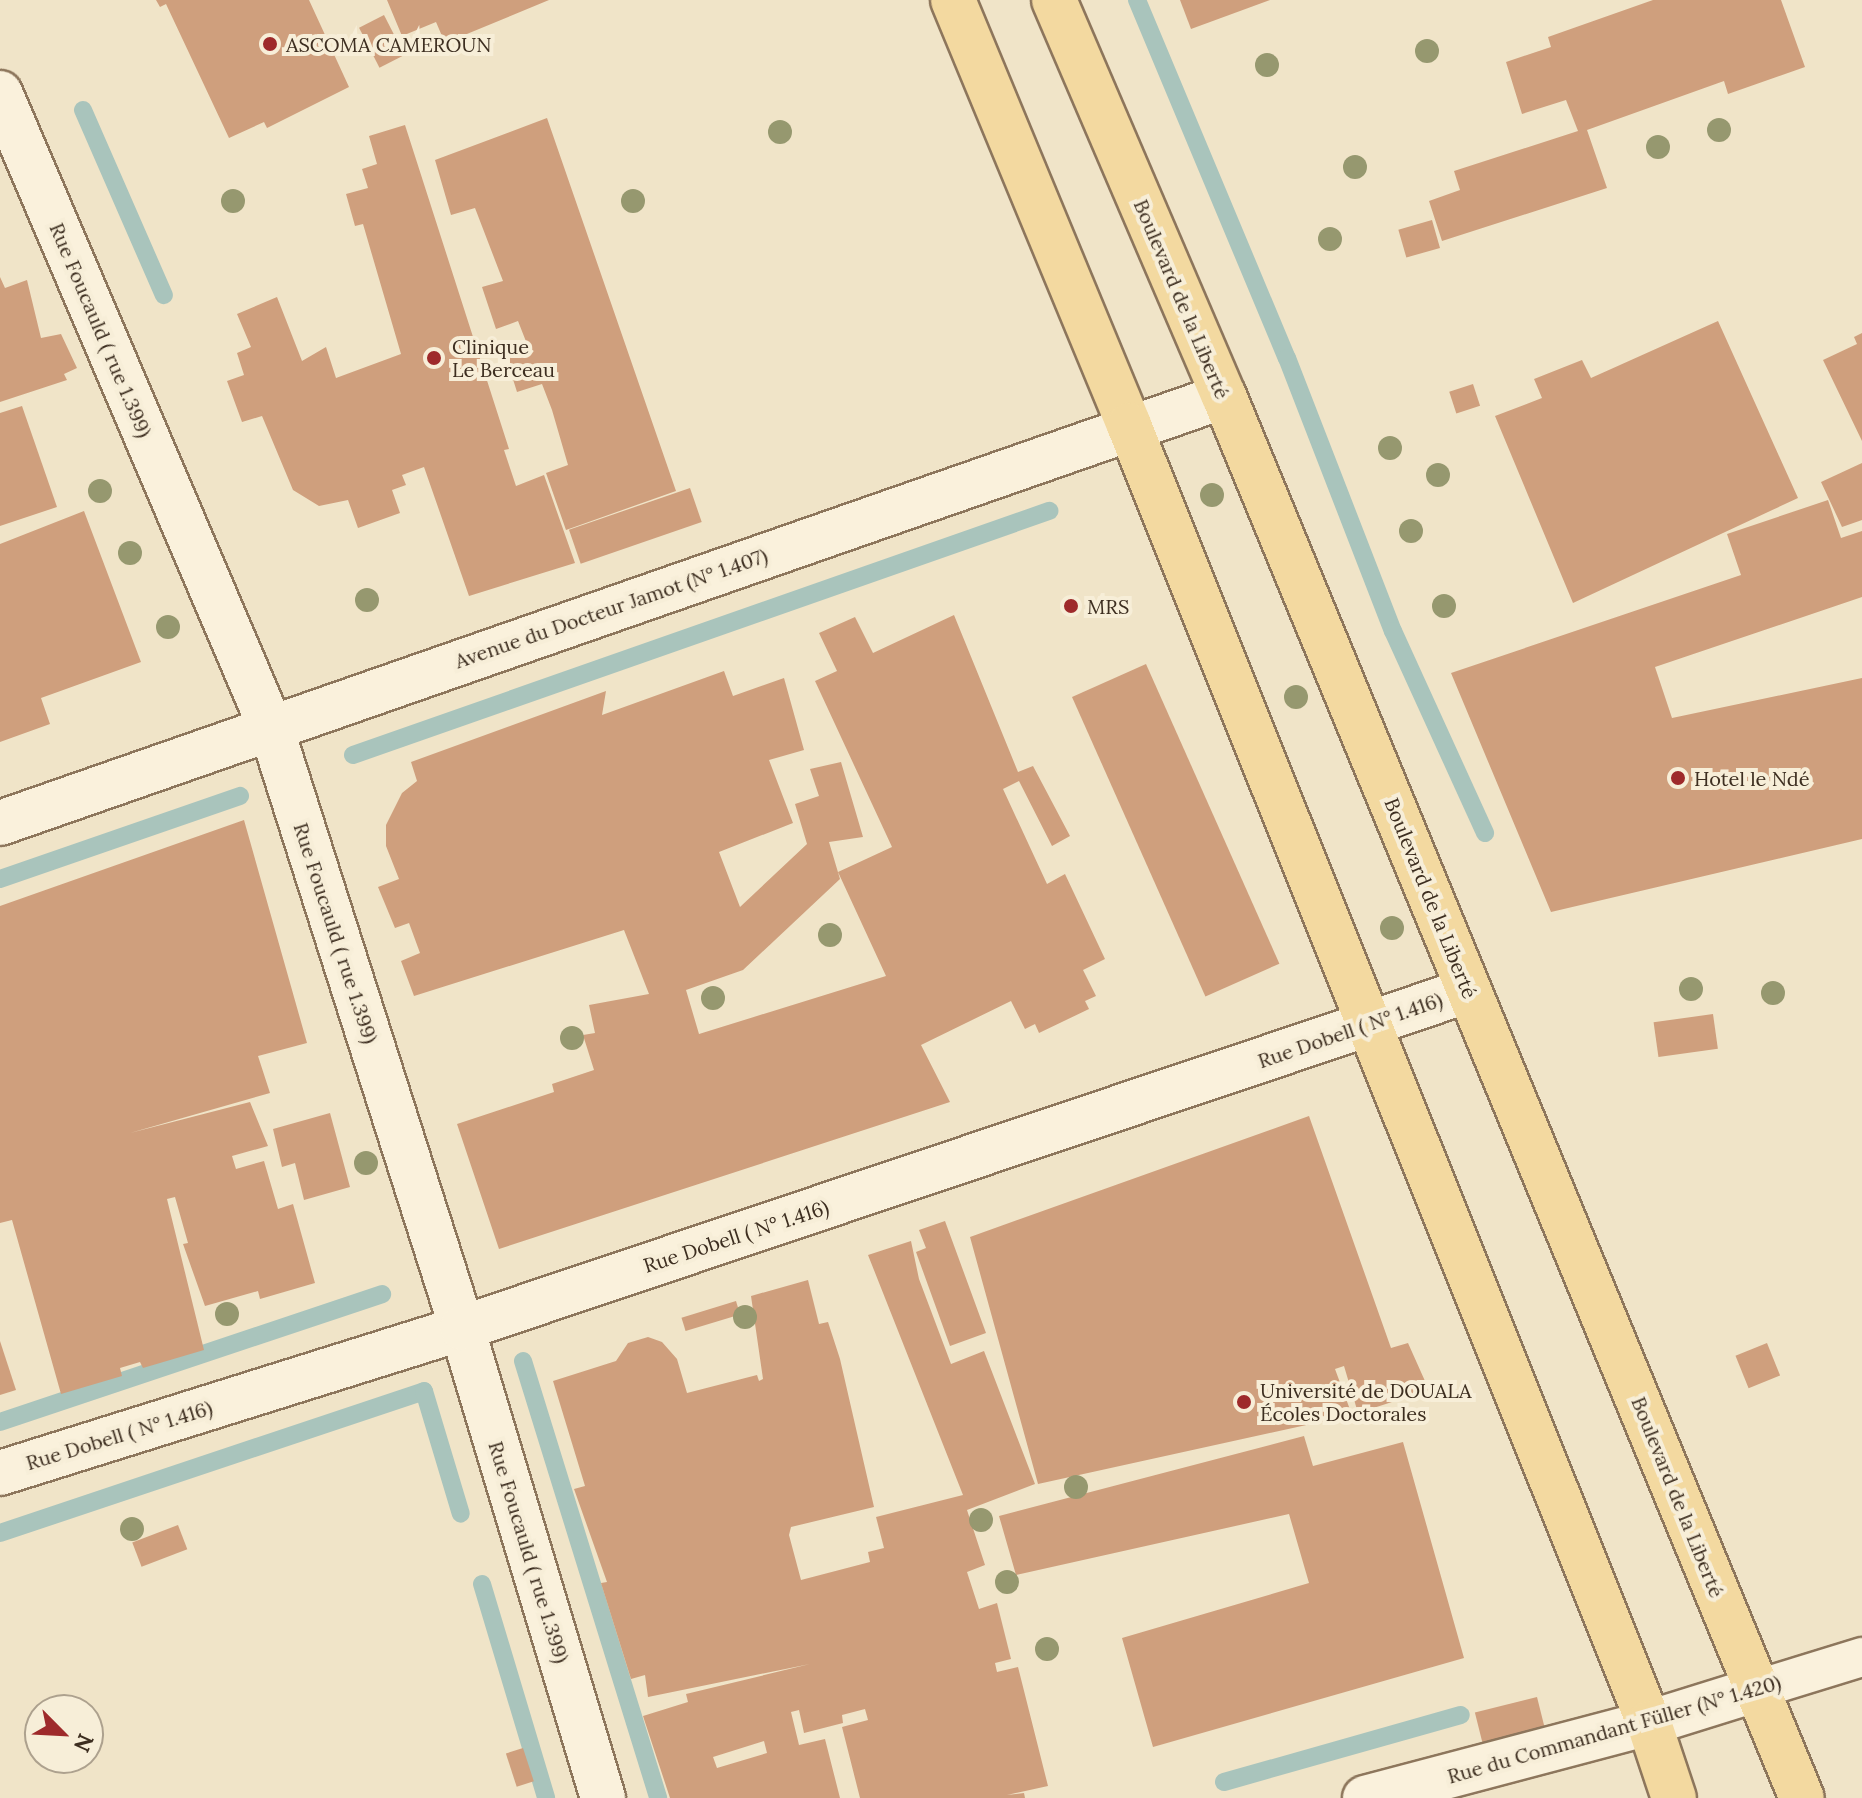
<!DOCTYPE html>
<html>
<head>
<meta charset="utf-8">
<style>
  body { margin:0 }
  #map { position:relative; width:1862px; height:1798px; overflow:hidden; background:#f0e4c8; font-family:Lora,serif }
  div>[style] { position:absolute }
  .stream>* { height:18px; margin:-9px; padding:0 9px; transform-origin:9px; border-radius:9px; background:#a9c4bc }
  .building>* { inset:0; background:#cf9f7d; transform-origin:0 0 }
  .roads { filter:drop-shadow(2px 0 #8d765c) drop-shadow(-2px 0 #8d765c) drop-shadow(0 2px #8d765c) drop-shadow(0 -2px #8d765c) }
  .lane>* { height:38px; margin:-19px; padding:0 19px; transform-origin:19px; border-radius:19px; background:#faf1dc }
  .street>* { height:44px; margin:-22px; padding:0 22px; transform-origin:22px; border-radius:22px; background:#faf1dc }
  .primary>* { height:44px; margin:-22px; padding:0 22px; transform-origin:22px; border-radius:22px; background:#f3d9a0 }
  .trees>* { width:24px; height:24px; margin:-12px; border-radius:50%; background:#96986f }
  .dots>* { width:22px; height:22px; translate:-50% -50%; box-sizing:border-box; border:4px solid #f7eed8; border-radius:50% }
  span { translate:-50% -50%; white-space:nowrap; text-align:center; line-height:1.15; -webkit-text-stroke:8px #f7eed8; paint-order:stroke }
  .poi-label { font-size:20px; color:#3d2e20 }
  .left { translate:0 -50%; text-align:left }
  .street-label { font-size:20px; color:#3d2e20 }
  .north { position:absolute; left:24px; top:1694px; width:80px; height:80px; box-sizing:border-box; background:#f7eed8; border:2px solid #ada18e; border-radius:50%; rotate:114deg; font-size:22px; font-weight:700; line-height:32px; text-align:center; color:#3d2e20 }
  .north::after { content:''; display:block; margin:auto; width:28px; height:36px; background:#9e2a2b; clip-path:polygon(50% 0,100% 100%,50% 72%,0 100%) }
</style>
</head>
<body>
<div id="map">
  <div class="stream">
    <div style="left:1137px;top:0;width:388px;rotate:67.3deg"></div>
    <div style="left:1287px;top:358px;width:293px;rotate:68.8deg"></div>
    <div style="left:1393px;top:631px;width:222px;rotate:65.5deg"></div>
    <div style="left:83px;top:110px;width:202px;rotate:66.4deg"></div>
    <div style="left:353px;top:755px;width:738px;rotate:-19.32deg"></div>
    <div style="left:0;top:879px;width:254px;rotate:-19.1deg"></div>
    <div style="left:523px;top:1361px;width:457px;rotate:72.8deg"></div>
    <div style="left:0;top:1422px;width:403px;rotate:-18.5deg"></div>
    <div style="left:0;top:1533px;width:447px;rotate:-18.5deg"></div>
    <div style="left:424px;top:1391px;width:128px;rotate:73.3deg"></div>
    <div style="left:482px;top:1584px;width:223px;rotate:73.3deg"></div>
    <div style="left:1224px;top:1782px;width:246px;rotate:-15.8deg"></div>
  </div>
  <div class="building">
    <div style="clip-path:polygon(156px 0,309px 0,349px 87px,267px 128px,264px 122px,229px 138px,166px 4px,160px 7px)"></div>
    <div style="clip-path:polygon(387px 0,549px 0,445px 43px,436px 22px,402px 36px)"></div>
    <div style="clip-path:polygon(1180px 0,1270px 0,1191px 29px)"></div>
    <div style="clip-path:polygon(1653px 0,1781px 0,1805px 67px,1728px 94px,1724px 81px,1587px 130px,1607px 188px,1442px 241px,1429px 201px,1460px 190px,1454px 171px,1578px 131px,1566px 100px,1522px 114px,1506px 62px,1551px 47px,1548px 37px)"></div>
    <div style="left:384px;top:15px;width:45px;height:28px;rotate:63deg"></div>
    <div style="clip-path:polygon(547px 118px,676px 491px,566px 530px,546px 473px,568px 465px,552px 410px,542px 384px,517px 392px,504px 351px,527px 344px,518px 321px,496px 329px,482px 287px,503px 281px,475px 208px,451px 215px,435px 160px)"></div>
    <div style="clip-path:polygon(405px 125px,509px 449px,504px 450px,516px 486px,544px 475px,575px 563px,469px 596px,424px 467px,402px 475px,406px 485px,392px 490px,400px 513px,358px 528px,348px 500px,319px 506px,293px 490px,262px 416px,242px 422px,227px 381px,244px 375px,237px 353px,251px 347px,237px 314px,277px 297px,302px 361px,326px 347px,336px 378px,401px 354px,363px 224px,355px 226px,346px 194px,368px 188px,362px 169px,377px 164px,369px 136px)"></div>
    <div style="left:1432px;top:220px;width:29px;height:35px;rotate:74deg"></div>
    <div style="clip-path:polygon(0 277px,5px 288px,27px 280px,41px 338px,61px 334px,77px 368px,64px 374px,67px 380px,0 402px)"></div>
    <div style="clip-path:polygon(1718px 321px,1798px 498px,1573px 603px,1495px 416px,1542px 398px,1534px 379px,1582px 360px,1591px 378px)"></div>
    <div style="clip-path:polygon(1862px 333px,1862px 441px,1823px 360px,1857px 344px,1854px 337px)"></div>
    <div style="left:1473px;top:384px;width:23px;height:25px;rotate:72deg"></div>
    <div style="clip-path:polygon(22px 406px,57px 507px,0 526px,0 413px)"></div>
    <div style="clip-path:polygon(1862px 463px,1862px 520px,1842px 527px,1821px 482px)"></div>
    <div style="left:690px;top:488px;width:36px;height:128px;rotate:71deg"></div>
    <div style="clip-path:polygon(1828px 500px,1841px 538px,1862px 531px,1862px 597px,1655px 667px,1672px 718px,1862px 678px,1862px 839px,1551px 912px,1451px 673px,1741px 575px,1727px 534px)"></div>
    <div style="clip-path:polygon(84px 511px,141px 662px,41px 698px,50px 724px,0 742px,0 544px)"></div>
    <div style="clip-path:polygon(954px 615px,1018px 772px,1033px 766px,1070px 836px,1052px 846px,1019px 781px,1003px 789px,1047px 884px,1065px 874px,1105px 959px,1083px 970px,1096px 996px,1085px 1001px,1089px 1009px,1039px 1033px,1035px 1024px,1025px 1029px,1011px 1001px,921px 1045px,950px 1102px,499px 1249px,457px 1124px,554px 1092px,552px 1084px,594px 1070px,583px 1035px,595px 1033px,589px 1005px,649px 994px,624px 930px,414px 996px,401px 961px,420px 953px,409px 923px,395px 928px,378px 887px,399px 879px,386px 846px,386px 825px,402px 793px,417px 781px,411px 762px,606px 691px,602px 715px,724px 671px,733px 696px,784px 678px,804px 750px,769px 760px,793px 823px,719px 852px,740px 907px,807px 844px,795px 804px,819px 796px,810px 769px,841px 762px,863px 837px,829px 842px,840px 879px,743px 970px,686px 990px,699px 1034px,886px 976px,838px 872px,892px 847px,815px 681px,837px 671px,819px 633px,855px 617px,873px 653px)"></div>
    <div style="left:1146px;top:664px;width:328px;height:81px;rotate:66deg"></div>
    <div style="clip-path:polygon(244px 820px,307px 1043px,258px 1056px,270px 1093px,130px 1133px,250px 1102px,268px 1146px,232px 1156px,236px 1169px,264px 1161px,278px 1209px,293px 1204px,315px 1283px,260px 1299px,258px 1291px,205px 1306px,183px 1244px,188px 1243px,175px 1197px,167px 1199px,204px 1350px,143px 1368px,140px 1362px,120px 1368px,122px 1376px,61px 1394px,12px 1220px,0 1223px,0 906px)"></div>
    <div style="left:1713px;top:1014px;width:35px;height:60px;rotate:82deg"></div>
    <div style="clip-path:polygon(330px 1113px,350px 1187px,304px 1200px,295px 1163px,282px 1167px,273px 1129px)"></div>
    <div style="clip-path:polygon(1309px 1116px,1391px 1348px,1408px 1343px,1429px 1390px,1358px 1413px,1344px 1366px,1335px 1369px,1352px 1415px,1038px 1484px,970px 1237px)"></div>
    <div style="clip-path:polygon(945px 1221px,986px 1333px,950px 1346px,916px 1252px,926px 1248px,919px 1230px)"></div>
    <div style="clip-path:polygon(evenodd,911px 1241px,919px 1279px,951px 1364px,984px 1351px,1035px 1484px,967px 1510px,985px 1565px,967px 1572px,979px 1609px,997px 1603px,1011px 1659px,995px 1663px,997px 1672px,1018px 1667px,1048px 1786px,1007px 1795px,1024px 1793px,1025px 1798px,860px 1798px,842px 1727px,868px 1720px,865px 1709px,842px 1715px,843px 1723px,804px 1733px,799px 1710px,791px 1712px,799px 1745px,825px 1739px,840px 1798px,670px 1798px,643px 1716px,688px 1702px,686px 1694px,810px 1664px,648px 1697px,645px 1675px,631px 1679px,601px 1583px,607px 1582px,574px 1489px,585px 1486px,553px 1381px,616px 1361px,628px 1343px,648px 1337px,662px 1342px,677px 1359px,687px 1393px,757px 1375px,759px 1381px,763px 1379px,751px 1296px,808px 1280px,819px 1324px,828px 1322px,840px 1359px,874px 1507px,791px 1527px,789px 1535px,801px 1580px,870px 1562px,868px 1552px,884px 1548px,876px 1517px,963px 1495px,868px 1255px,911px 1241px,764px 1741px,767px 1753px,717px 1768px,713px 1757px,764px 1741px)"></div>
    <div style="left:736px;top:1301px;width:14px;height:57px;rotate:73deg"></div>
    <div style="clip-path:polygon(0 1341px,16px 1390px,0 1395px)"></div>
    <div style="left:1767px;top:1343px;width:35px;height:34px;rotate:68deg"></div>
    <div style="clip-path:polygon(1304px 1436px,1313px 1466px,1403px 1442px,1464px 1658px,1153px 1747px,1122px 1638px,1309px 1583px,1289px 1514px,1016px 1575px,999px 1516px)"></div>
    <div style="left:178px;top:1525px;width:26px;height:49px;rotate:69deg"></div>
    <div style="left:1537px;top:1697px;width:34px;height:64px;rotate:76deg"></div>
    <div style="left:523px;top:1748px;width:35px;height:18px;rotate:72deg"></div>
  </div>
  <div class="roads">
    <div class="lane">
      <div style="left:1758px;top:1689px;width:109px;rotate:-17.1deg"></div>
    </div>
    <div class="street">
      <div style="left:0;top:93px;width:690px;rotate:66.89deg"></div>
      <div style="left:271px;top:728px;width:630px;rotate:72.34deg"></div>
      <div style="left:462px;top:1328px;width:491px;rotate:73.3deg"></div>
      <div style="left:0;top:823px;width:1296px;rotate:-19.23deg"></div>
      <div style="left:0;top:1473px;width:484px;rotate:-17.4deg"></div>
      <div style="left:462px;top:1328px;width:1062px;rotate:-18.55deg"></div>
      <div style="left:1365px;top:1798px;width:294px;rotate:-14.8deg"></div>
      <div style="left:1649px;top:1723px;width:114px;rotate:-17.3deg"></div>
    </div>
    <div class="primary">
      <div style="left:953px;top:0;width:460px;rotate:67.5deg"></div>
      <div style="left:1129px;top:425px;width:1398px;rotate:68.17deg"></div>
      <div style="left:1649px;top:1723px;width:79px;rotate:71.6deg"></div>
      <div style="left:1054px;top:0;width:431px;rotate:66.8deg"></div>
      <div style="left:1224px;top:396px;width:1516px;rotate:67.6deg"></div>
    </div>
  </div>
  <div class="trees">
    <div style="left:1427px;top:51px"></div>
    <div style="left:1267px;top:65px"></div>
    <div style="left:1719px;top:130px"></div>
    <div style="left:780px;top:132px"></div>
    <div style="left:1658px;top:147px"></div>
    <div style="left:1355px;top:167px"></div>
    <div style="left:233px;top:201px"></div>
    <div style="left:633px;top:201px"></div>
    <div style="left:1330px;top:239px"></div>
    <div style="left:1390px;top:448px"></div>
    <div style="left:1438px;top:475px"></div>
    <div style="left:100px;top:491px"></div>
    <div style="left:1212px;top:495px"></div>
    <div style="left:1411px;top:531px"></div>
    <div style="left:130px;top:553px"></div>
    <div style="left:367px;top:600px"></div>
    <div style="left:1444px;top:606px"></div>
    <div style="left:168px;top:627px"></div>
    <div style="left:1296px;top:697px"></div>
    <div style="left:1392px;top:928px"></div>
    <div style="left:830px;top:935px"></div>
    <div style="left:1691px;top:989px"></div>
    <div style="left:1773px;top:993px"></div>
    <div style="left:713px;top:998px"></div>
    <div style="left:572px;top:1038px"></div>
    <div style="left:366px;top:1163px"></div>
    <div style="left:227px;top:1314px"></div>
    <div style="left:745px;top:1317px"></div>
    <div style="left:1076px;top:1487px"></div>
    <div style="left:981px;top:1520px"></div>
    <div style="left:132px;top:1529px"></div>
    <div style="left:1007px;top:1582px"></div>
    <div style="left:1047px;top:1649px"></div>
  </div>
  <div class="dots">
    <div style="left:270px;top:44px;background:#9e2a2b"></div>
    <div style="left:434px;top:358px;background:#9e2a2b"></div>
    <div style="left:1071px;top:606px;background:#9e2a2b"></div>
    <div style="left:1678px;top:778px;background:#9e2a2b"></div>
    <div style="left:1244px;top:1402px;background:#9e2a2b"></div>
  </div>
  <div class="poi-label">
    <span class="left" style="left:286px;top:44px">ASCOMA CAMEROUN</span>
    <span class="left" style="left:452px;top:358px">Clinique<br>Le Berceau</span>
    <span class="left" style="left:1087px;top:606px">MRS</span>
    <span class="left" style="left:1694px;top:778px">Hotel le Ndé</span>
    <span class="left" style="left:1260px;top:1402px">Université de DOUALA<br>Écoles Doctorales</span>
  </div>
  <div class="street-label">
    <span style="left:1182px;top:299px;rotate:67deg">Boulevard de la Liberté</span>
    <span style="left:101px;top:330px;rotate:67deg">Rue Foucauld ( rue 1.399)</span>
    <span style="left:611px;top:608px;rotate:-19deg">Avenue du Docteur Jamot (N° 1.407)</span>
    <span style="left:1431px;top:898px;rotate:68deg">Boulevard de la Liberté</span>
    <span style="left:336px;top:933px;rotate:72deg">Rue Foucauld ( rue 1.399)</span>
    <span style="left:1350px;top:1030px;rotate:-19deg">Rue Dobell ( N° 1.416)</span>
    <span style="left:736px;top:1236px;rotate:-18deg">Rue Dobell ( N° 1.416)</span>
    <span style="left:119px;top:1435px;rotate:-17deg">Rue Dobell ( N° 1.416)</span>
    <span style="left:1678px;top:1497px;rotate:68deg">Boulevard de la Liberté</span>
    <span style="left:529px;top:1552px;rotate:73deg">Rue Foucauld ( rue 1.399)</span>
    <span style="left:1614px;top:1729px;rotate:-16deg">Rue du Commandant Füller (N° 1.420)</span>
  </div>
  <div class="north">N</div>
</div>
</body>
</html>
